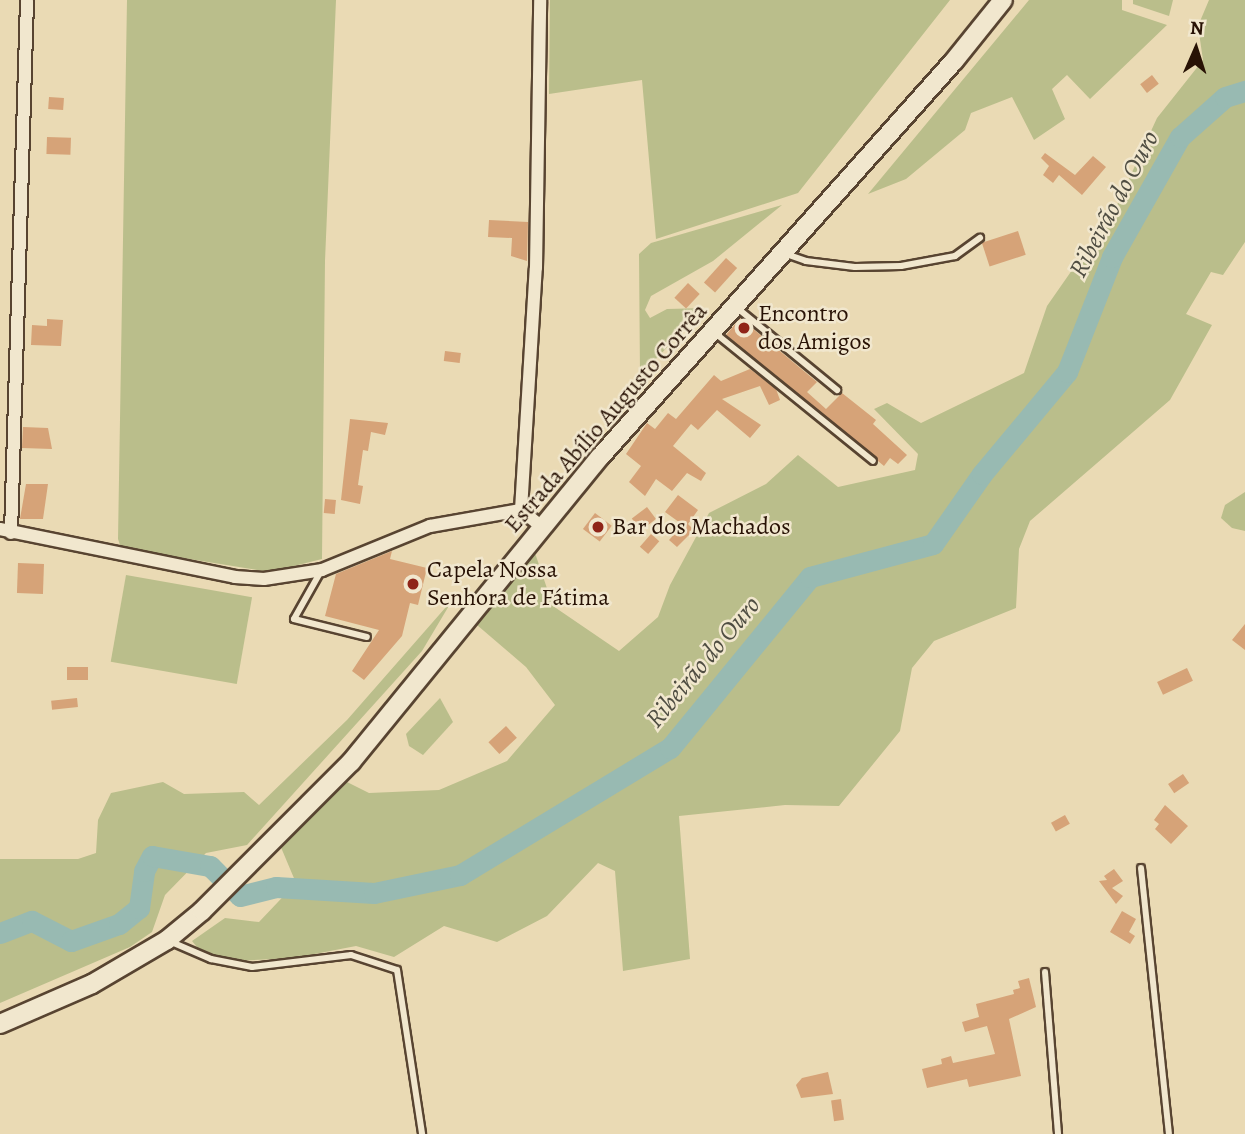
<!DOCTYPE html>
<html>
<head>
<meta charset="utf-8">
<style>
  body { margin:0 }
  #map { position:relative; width:1245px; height:1134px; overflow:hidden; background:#eadab4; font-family:Alegreya,serif }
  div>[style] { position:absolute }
  .green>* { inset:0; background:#babe8b; transform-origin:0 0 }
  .river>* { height:21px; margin:-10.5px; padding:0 10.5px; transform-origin:10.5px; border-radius:10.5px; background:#98bab2 }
  .building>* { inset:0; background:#d6a378; transform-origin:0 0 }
  .roads { filter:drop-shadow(2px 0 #584431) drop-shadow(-2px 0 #584431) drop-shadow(0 2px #584431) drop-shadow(0 -2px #584431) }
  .lane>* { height:6px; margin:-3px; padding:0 3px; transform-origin:3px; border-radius:3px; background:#f1e7ce }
  .street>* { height:12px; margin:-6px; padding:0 6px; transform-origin:6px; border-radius:6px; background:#f1e7ce }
  .secondary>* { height:18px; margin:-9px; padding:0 9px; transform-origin:9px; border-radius:9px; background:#f1e7ce }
  .dots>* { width:19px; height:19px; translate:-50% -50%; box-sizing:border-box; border:4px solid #f1e7ce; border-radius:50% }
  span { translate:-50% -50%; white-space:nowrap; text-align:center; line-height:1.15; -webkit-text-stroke:5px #f1e7ce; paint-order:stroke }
  .poi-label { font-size:24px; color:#281205 }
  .left { translate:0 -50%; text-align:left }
  .street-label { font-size:24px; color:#281205 }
  .water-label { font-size:26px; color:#4f4d42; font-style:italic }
  .north { position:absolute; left:1161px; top:14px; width:70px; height:70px; -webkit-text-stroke:5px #f1e7ce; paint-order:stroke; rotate:3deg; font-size:19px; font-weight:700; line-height:28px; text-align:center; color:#281205 }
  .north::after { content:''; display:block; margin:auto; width:24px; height:32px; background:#281205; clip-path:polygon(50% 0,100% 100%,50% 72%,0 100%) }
</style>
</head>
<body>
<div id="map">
  <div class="green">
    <div style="clip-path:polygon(127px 0,336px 0,325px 261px,322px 559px,270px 572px,121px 548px,118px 539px)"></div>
    <div style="clip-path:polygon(550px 0,950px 0,798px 193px,656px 239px,642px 80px,549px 94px)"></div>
    <div style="clip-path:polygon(1029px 0,1122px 0,1122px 10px,1167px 25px,1090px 99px,1067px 75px,1052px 89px,1065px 119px,1034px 140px,1012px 97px,971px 113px,965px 130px,906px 179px,868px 194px)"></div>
    <div style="clip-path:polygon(1133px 0,1173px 0,1169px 16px,1133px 4px)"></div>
    <div style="clip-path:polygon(1209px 0,1245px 0,1245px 242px,1223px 275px,1211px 272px,1186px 314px,1212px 325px,1170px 400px,1030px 521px,1019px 549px,1016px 608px,934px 641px,912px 668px,900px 731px,839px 806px,785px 805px,679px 816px,690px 959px,623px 971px,615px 871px,598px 863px,547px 916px,497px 942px,444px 926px,394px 957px,356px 946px,294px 958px,235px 961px,201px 952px,192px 941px,225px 918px,259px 922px,296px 883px,280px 845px,345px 781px,369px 793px,439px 790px,507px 761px,555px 705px,526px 667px,477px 625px,535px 553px,553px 606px,619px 651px,658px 617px,670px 585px,709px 513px,766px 484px,798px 455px,838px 487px,915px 470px,918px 454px,874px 409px,887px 403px,921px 423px,1024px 373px,1047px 306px,1116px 207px,1157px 118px,1203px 60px,1198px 26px)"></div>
    <div style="clip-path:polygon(782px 205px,713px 261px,651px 296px,645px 310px,650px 318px,667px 309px,706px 308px,640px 375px,639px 254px,651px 243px)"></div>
    <div style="clip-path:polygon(1245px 492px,1245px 531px,1232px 528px,1221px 518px,1225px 505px)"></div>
    <div style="left:126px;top:575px;width:128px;height:88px;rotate:10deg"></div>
    <div style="clip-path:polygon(453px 599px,422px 651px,247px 845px,206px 853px,165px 895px,152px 932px,130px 947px,0 1003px,0 859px,78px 859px,96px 853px,98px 820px,111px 793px,163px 782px,184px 794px,244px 792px,259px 805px,347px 720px)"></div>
    <div style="clip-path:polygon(440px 698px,453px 722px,423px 755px,409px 746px,406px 734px)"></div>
  </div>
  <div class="river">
    <div style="left:0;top:933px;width:34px;rotate:-21deg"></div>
    <div style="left:32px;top:921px;width:44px;rotate:27.1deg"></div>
    <div style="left:71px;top:941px;width:51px;rotate:-19.5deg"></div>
    <div style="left:119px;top:924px;width:26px;rotate:-39deg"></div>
    <div style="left:139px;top:908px;width:37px;rotate:-82deg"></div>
    <div style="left:144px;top:871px;width:17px;rotate:-62deg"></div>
    <div style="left:152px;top:856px;width:59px;rotate:9.8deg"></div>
    <div style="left:210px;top:866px;width:42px;rotate:45deg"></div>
    <div style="left:240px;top:896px;width:37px;rotate:-14deg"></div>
    <div style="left:276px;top:887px;width:98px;rotate:3.5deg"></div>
    <div style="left:374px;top:893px;width:88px;rotate:-11.8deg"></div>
    <div style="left:460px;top:875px;width:245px;rotate:-31.2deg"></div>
    <div style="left:670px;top:748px;width:221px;rotate:-50.7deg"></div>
    <div style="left:810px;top:577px;width:127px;rotate:-15deg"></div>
    <div style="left:933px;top:544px;width:85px;rotate:-55deg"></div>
    <div style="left:982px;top:474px;width:133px;rotate:-50.2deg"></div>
    <div style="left:1067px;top:372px;width:123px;rotate:-68.6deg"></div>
    <div style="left:1112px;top:257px;width:138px;rotate:-60.5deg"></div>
    <div style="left:1180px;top:137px;width:60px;rotate:-41.6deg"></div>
    <div style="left:1225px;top:97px;width:21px;rotate:-17deg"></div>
  </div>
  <div class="building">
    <div style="left:1152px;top:75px;width:11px;height:15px;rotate:52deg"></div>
    <div style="left:49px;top:97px;width:15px;height:12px;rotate:4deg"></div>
    <div style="left:47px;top:137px;width:24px;height:17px;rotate:2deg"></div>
    <div style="clip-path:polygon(1045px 153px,1075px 175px,1093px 156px,1106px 167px,1082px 195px,1059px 175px,1053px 183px,1043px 175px,1049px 166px,1041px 158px)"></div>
    <div style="clip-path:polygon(489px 220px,528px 222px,527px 261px,511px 256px,512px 238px,488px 237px)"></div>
    <div style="left:1018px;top:231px;width:25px;height:38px;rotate:72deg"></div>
    <div style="left:726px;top:258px;width:15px;height:33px;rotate:42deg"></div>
    <div style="left:688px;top:283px;width:16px;height:20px;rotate:43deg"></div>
    <div style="clip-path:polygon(740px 318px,817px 382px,807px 392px,826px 409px,842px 393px,876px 420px,873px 424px,907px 455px,898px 464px,890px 458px,884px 466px,726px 335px)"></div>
    <div style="clip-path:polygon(47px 319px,63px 320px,61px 346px,31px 345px,32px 325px,47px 326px)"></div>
    <div style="left:445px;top:351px;width:16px;height:10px;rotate:7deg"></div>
    <div style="clip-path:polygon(750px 369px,776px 389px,780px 400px,769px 405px,760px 386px,722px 399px,761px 425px,750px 438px,717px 410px,698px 430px,691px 424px,673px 446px,706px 473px,701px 481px,687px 473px,672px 491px,656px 479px,645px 496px,629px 482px,641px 466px,626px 454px,647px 423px,655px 429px,668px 413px,676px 419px,714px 375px,721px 381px)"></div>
    <div style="clip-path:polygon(350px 419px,388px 423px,385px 435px,371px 432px,368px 451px,363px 450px,358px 485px,363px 486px,360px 504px,341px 500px)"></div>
    <div style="clip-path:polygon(23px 427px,48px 428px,52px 449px,22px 448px)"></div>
    <div style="clip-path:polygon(26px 484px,48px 484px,43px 519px,20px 519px)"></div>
    <div style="clip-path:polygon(678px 495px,698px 510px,688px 524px,694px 530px,677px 547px,669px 540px,683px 525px,665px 512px)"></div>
    <div style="left:325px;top:499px;width:11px;height:14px;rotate:5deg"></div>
    <div style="left:647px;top:507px;width:15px;height:19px;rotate:53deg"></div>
    <div style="left:595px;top:513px;width:21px;height:20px;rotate:37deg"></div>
    <div style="left:651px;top:534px;width:11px;height:17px;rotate:41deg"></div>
    <div style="clip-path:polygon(392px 551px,390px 559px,427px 568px,418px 605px,410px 603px,402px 636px,364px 680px,352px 671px,379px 630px,325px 616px,336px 574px)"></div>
    <div style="left:18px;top:563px;width:26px;height:30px;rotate:2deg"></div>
    <div style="clip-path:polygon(1245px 624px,1245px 650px,1232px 640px)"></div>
    <div style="left:67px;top:667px;width:21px;height:13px"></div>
    <div style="left:1187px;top:668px;width:14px;height:33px;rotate:65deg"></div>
    <div style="left:77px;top:698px;width:9px;height:26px;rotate:84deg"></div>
    <div style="left:506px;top:726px;width:16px;height:24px;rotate:47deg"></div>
    <div style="left:1183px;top:774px;width:11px;height:18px;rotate:56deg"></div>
    <div style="clip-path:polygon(1165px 805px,1188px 826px,1171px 844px,1155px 829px,1159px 824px,1154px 820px)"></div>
    <div style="left:1065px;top:815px;width:10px;height:16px;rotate:61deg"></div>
    <div style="clip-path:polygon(1114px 869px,1123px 881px,1112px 888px,1123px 896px,1116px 904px,1099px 881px,1107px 880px,1104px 876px)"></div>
    <div style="clip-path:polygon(1122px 911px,1136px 919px,1129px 932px,1135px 936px,1130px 944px,1110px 932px)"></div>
    <div style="clip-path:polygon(1029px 978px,1036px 1007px,1009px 1019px,1021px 1076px,969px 1087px,967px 1079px,927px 1088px,922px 1069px,942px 1064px,941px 1059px,951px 1056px,953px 1063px,995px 1054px,987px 1026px,965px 1032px,962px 1022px,979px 1017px,976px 1004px,1014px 994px,1013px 990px,1020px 988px,1018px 981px)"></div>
    <div style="clip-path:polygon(828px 1072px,833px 1094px,801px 1098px,796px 1085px,802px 1078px)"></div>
    <div style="left:841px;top:1099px;width:21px;height:10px;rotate:82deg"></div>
  </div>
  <div class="roads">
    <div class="lane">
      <div style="left:786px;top:254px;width:21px;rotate:19deg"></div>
      <div style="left:806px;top:261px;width:49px;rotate:7deg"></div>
      <div style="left:855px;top:267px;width:46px;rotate:-1.2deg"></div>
      <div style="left:901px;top:266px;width:55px;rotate:-10.5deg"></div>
      <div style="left:955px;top:256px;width:31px;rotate:-36deg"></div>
      <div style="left:736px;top:307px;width:131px;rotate:39.4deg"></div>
      <div style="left:715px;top:333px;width:203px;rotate:39deg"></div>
      <div style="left:321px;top:571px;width:55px;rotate:119.4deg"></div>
      <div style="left:294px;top:619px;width:75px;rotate:13.9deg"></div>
      <div style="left:1141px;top:868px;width:267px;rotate:84deg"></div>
      <div style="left:169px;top:941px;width:46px;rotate:23.2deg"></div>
      <div style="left:211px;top:959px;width:42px;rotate:11deg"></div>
      <div style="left:252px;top:967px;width:100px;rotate:-6.9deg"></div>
      <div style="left:351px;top:955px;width:48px;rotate:18.1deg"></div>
      <div style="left:397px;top:970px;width:166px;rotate:81.3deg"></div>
      <div style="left:1045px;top:972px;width:163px;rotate:85.4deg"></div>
    </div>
    <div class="street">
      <div style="left:521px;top:510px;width:242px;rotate:-86.5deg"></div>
      <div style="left:536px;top:268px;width:268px;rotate:-89.1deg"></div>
      <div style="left:0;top:529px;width:240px;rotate:11.5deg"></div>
      <div style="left:235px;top:577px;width:29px;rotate:4deg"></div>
      <div style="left:264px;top:579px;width:59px;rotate:-8.8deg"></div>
      <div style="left:322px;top:570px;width:117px;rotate:-22.2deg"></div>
      <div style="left:430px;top:526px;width:92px;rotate:-10deg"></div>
      <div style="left:521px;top:510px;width:26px;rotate:39deg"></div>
      <div style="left:11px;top:533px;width:533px;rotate:-88.28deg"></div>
    </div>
    <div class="secondary">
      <div style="left:0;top:1024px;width:100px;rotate:-23.5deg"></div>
      <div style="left:92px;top:984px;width:87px;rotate:-30.4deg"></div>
      <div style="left:167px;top:940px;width:45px;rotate:-39.6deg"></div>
      <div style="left:202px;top:911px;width:211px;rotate:-45deg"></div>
      <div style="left:351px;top:762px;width:394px;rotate:-50.8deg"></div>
      <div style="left:600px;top:457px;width:531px;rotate:-48.21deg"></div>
      <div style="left:954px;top:61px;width:78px;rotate:-51.2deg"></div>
    </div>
  </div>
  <div class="dots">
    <div style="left:744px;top:328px;background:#8f2418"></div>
    <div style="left:598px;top:527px;background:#8f2418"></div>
    <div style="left:413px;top:584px;background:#8f2418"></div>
  </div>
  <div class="poi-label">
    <span class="left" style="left:758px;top:328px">Encontro<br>dos Amigos</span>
    <span class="left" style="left:612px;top:527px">Bar dos Machados</span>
    <span class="left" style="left:427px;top:584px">Capela Nossa<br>Senhora de Fátima</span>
  </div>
  <div class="street-label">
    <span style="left:606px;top:418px;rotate:-49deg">Estrada Abílio Augusto Corrêa</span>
  </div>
  <div class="water-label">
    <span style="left:1114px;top:204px;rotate:-62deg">Ribeirão do Ouro</span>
    <span style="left:703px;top:662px;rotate:-50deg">Ribeirão do Ouro</span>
  </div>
  <div class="north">N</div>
</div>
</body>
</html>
